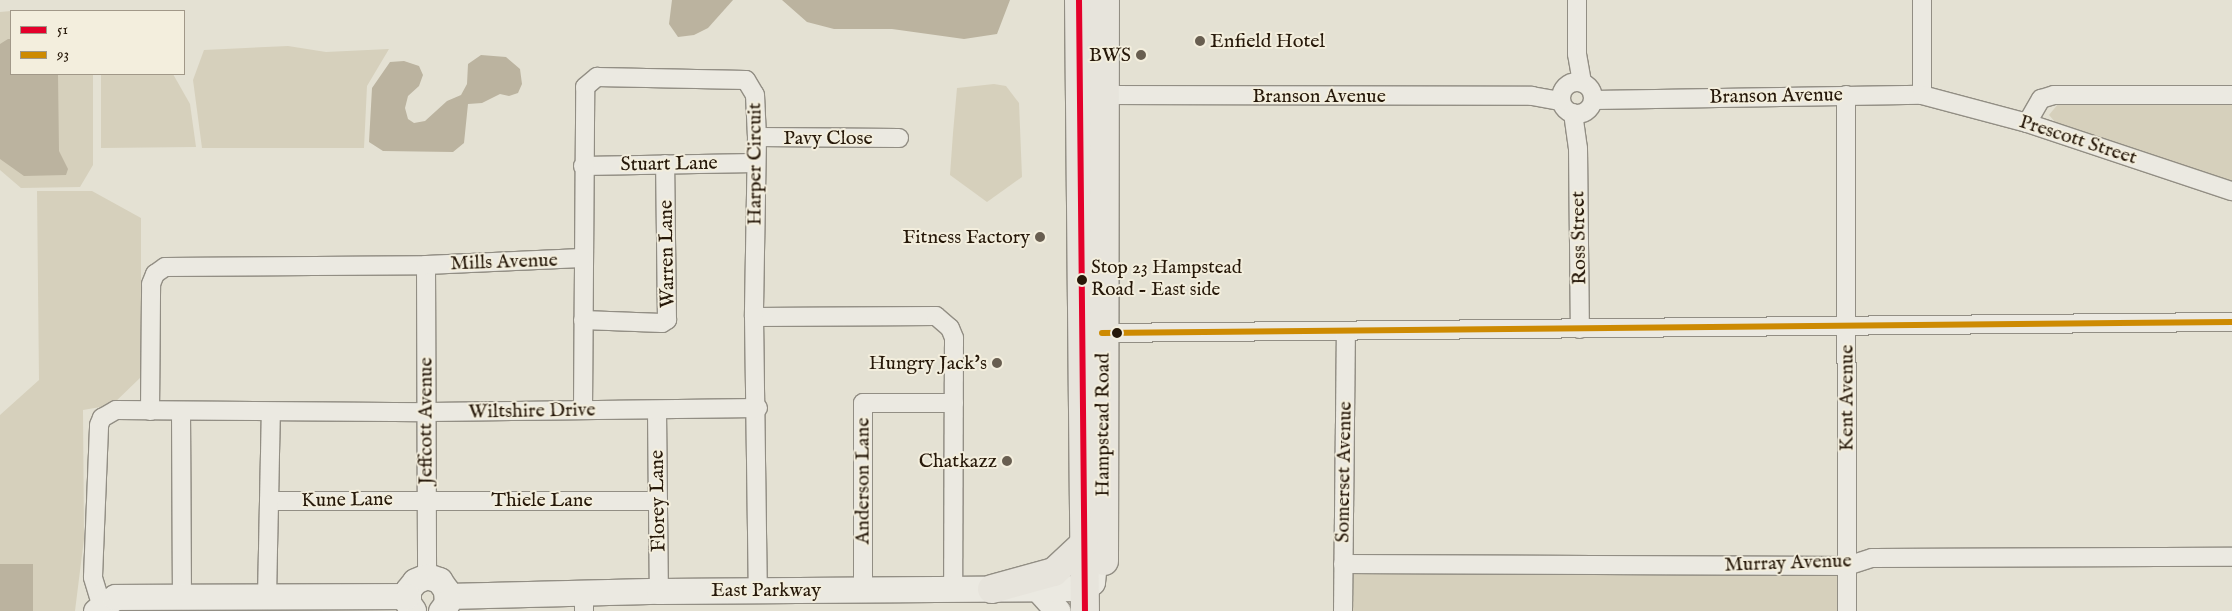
<!DOCTYPE html>
<html>
<head>
<meta charset="utf-8">
<style>
  body { margin:0 }
  #map { position:relative; width:2232px; height:611px; overflow:hidden; background:#e4e1d3; font-family:"IM FELL English",serif }
  div>[style] { position:absolute }
  .green>* { inset:0; background:#d6d0bc; transform-origin:0 0 }
  .water>* { inset:0; background:#bbb39f; transform-origin:0 0 }
  .roads { filter:drop-shadow(1px 0 #928e84) drop-shadow(-1px 0 #928e84) drop-shadow(0 1px #928e84) drop-shadow(0 -1px #928e84) }
  .street>* { height:18px; margin:-9px; padding:0 9px; transform-origin:9px; border-radius:9px; background:#ebe9e1 }
  .street>.ring { margin:-9px; padding:0; box-sizing:content-box; background:none; border:18px solid #ebe9e1; border-radius:50% }
  .secondary>* { height:25px; margin:-12.5px; padding:0 12.5px; transform-origin:12.5px; border-radius:12.5px; background:#ebe9e1 }
  .highway>* { height:28px; margin:-14px; padding:0 14px; transform-origin:14px; border-radius:14px; background:#e7e4dc }
  .bus-1>* { height:6px; margin:-3px; padding:0 3px; transform-origin:3px; border-radius:3px; background:#e4002b }
  .bus-2>* { height:6px; margin:-3px; padding:0 3px; transform-origin:3px; border-radius:3px; background:#cd8a02 }
  .dots>* { width:14px; height:14px; translate:-50% -50%; box-sizing:border-box; border:2px solid #f3eedd; border-radius:50% }
  span { translate:-50% -50%; white-space:nowrap; text-align:center; line-height:1.15; -webkit-text-stroke:4px #f3eedd; paint-order:stroke }
  .bus-label { font-size:19px; color:#261809 }
  .left { translate:0 -50%; text-align:left }
  .poi-label { font-size:20px; color:#261809 }
  .right { translate:-100% -50%; text-align:right }
  .street-label { font-size:20px; color:#261809 }
  .legend { position:absolute; left:10px; top:10px; width:175px; height:65px; box-sizing:border-box; background:#f3eedd; border:1px solid #a19888; margin:0; padding:6px 9px; list-style:none; font-size:15px; color:#261809 }
  .legend li { display:flex; align-items:center; gap:10px; height:25px }
  .legend b { width:25px; border:1px solid #a19888 }
</style>
</head>
<body>
<div id="map">
  <div class="green">
    <div style="clip-path:polygon(11px 11px,11px 74px,93px 74px,93px 165px,80px 187px,21px 188px,0 170px,0 12px)"></div>
    <div style="clip-path:polygon(288px 46px,326px 52px,389px 49px,367px 86px,364px 148px,202px 148px,193px 80px,204px 50px)"></div>
    <div style="clip-path:polygon(101px 74px,173px 74px,190px 104px,196px 147px,101px 148px)"></div>
    <div style="clip-path:polygon(994px 84px,1006px 86px,1019px 103px,1022px 177px,987px 202px,950px 175px,953px 133px,957px 88px)"></div>
    <div style="clip-path:polygon(2058px 104px,2232px 104px,2232px 184px,2056px 123px,2049px 115px)"></div>
    <div style="clip-path:polygon(37px 191px,92px 191px,141px 218px,141px 377px,112px 405px,83px 410px,84px 539px,75px 611px,0 611px,0 415px,39px 380px)"></div>
    <div style="left:1343px;top:564px;width:504px;height:47px"></div>
  </div>
  <div class="water">
    <div style="clip-path:polygon(672px 0,733px 0,708px 28px,694px 35px,678px 37px,669px 24px)"></div>
    <div style="clip-path:polygon(782px 0,1010px 0,997px 34px,964px 39px,892px 29px,834px 29px,807px 22px)"></div>
    <div style="clip-path:polygon(8px 39px,11px 39px,11px 74px,58px 74px,59px 151px,68px 169px,66px 175px,24px 176px,0 159px,0 44px)"></div>
    <div style="clip-path:polygon(481px 55px,506px 57px,520px 69px,522px 84px,518px 93px,509px 96px,500px 94px,482px 103px,468px 104px,464px 143px,453px 152px,383px 151px,369px 142px,372px 88px,390px 62px,404px 61px,419px 66px,423px 75px,419px 86px,408px 96px,405px 108px,408px 119px,414px 123px,425px 121px,447px 101px,461px 95px,467px 84px,468px 64px)"></div>
    <div style="left:0;top:564px;width:33px;height:47px"></div>
  </div>
  <div class="roads">
    <div class="street">
      <div style="left:1577px;top:0;width:54px;rotate:90deg"></div>
      <div style="left:1577px;top:54px;width:29px;rotate:80deg"></div>
      <div style="left:1922px;top:0;width:95px;rotate:90deg"></div>
      <div class="ring" style="left:1561px;top:82px;width:14px;height:14px"></div>
      <div style="left:1105px;top:95px;width:427px;rotate:0.1deg"></div>
      <div style="left:1532px;top:96px;width:29px;rotate:10deg"></div>
      <div style="left:1846px;top:95px;width:516px;rotate:89.89deg"></div>
      <div style="left:1593px;top:100px;width:329px;rotate:-0.9deg"></div>
      <div style="left:1922px;top:95px;width:109px;rotate:14.9deg"></div>
      <div style="left:2027px;top:123px;width:216px;rotate:18.4deg"></div>
      <div style="left:1573px;top:113px;width:35px;rotate:82deg"></div>
      <div style="left:1578px;top:148px;width:181px;rotate:89.4deg"></div>
      <div style="left:2027px;top:123px;width:28px;rotate:-60deg"></div>
      <div style="left:2041px;top:99px;width:14px;rotate:-17deg"></div>
      <div style="left:2054px;top:95px;width:178px"></div>
      <div style="left:757px;top:137px;width:142px;rotate:0.4deg"></div>
      <div style="left:583px;top:166px;width:173px;rotate:-1deg"></div>
      <div style="left:426px;top:265px;width:311px;rotate:89.8deg"></div>
      <div style="left:754px;top:317px;width:182px;rotate:-0.3deg"></div>
      <div style="left:936px;top:316px;width:18px;rotate:41deg"></div>
      <div style="left:950px;top:328px;width:11px;rotate:68deg"></div>
      <div style="left:954px;top:338px;width:251px;rotate:90.2deg"></div>
      <div style="left:583px;top:320px;width:79px;rotate:2.2deg"></div>
      <div style="left:662px;top:323px;width:6px;rotate:-31deg"></div>
      <div style="left:667px;top:320px;width:156px;rotate:-90.7deg"></div>
      <div style="left:1102px;top:333px;width:1130px;rotate:-0.56deg"></div>
      <div style="left:583px;top:410px;width:323px;rotate:-89.6deg"></div>
      <div style="left:585px;top:87px;width:16px;rotate:-40deg"></div>
      <div style="left:597px;top:77px;width:149px;rotate:1.2deg"></div>
      <div style="left:746px;top:80px;width:17px;rotate:59deg"></div>
      <div style="left:755px;top:95px;width:42px;rotate:87.3deg"></div>
      <div style="left:757px;top:137px;width:180px;rotate:91deg"></div>
      <div style="left:754px;top:317px;width:273px;rotate:89.2deg"></div>
      <div style="left:150px;top:411px;width:127px;rotate:-89.5deg"></div>
      <div style="left:151px;top:284px;width:11px;rotate:-68deg"></div>
      <div style="left:155px;top:274px;width:12px;rotate:-35deg"></div>
      <div style="left:165px;top:267px;width:261px;rotate:-0.4deg"></div>
      <div style="left:426px;top:265px;width:156px;rotate:-2.6deg"></div>
      <div style="left:181px;top:411px;width:186px;rotate:89.7deg"></div>
      <div style="left:657px;top:411px;width:180px;rotate:89.4deg"></div>
      <div style="left:269px;top:501px;width:389px"></div>
      <div style="left:1343px;top:564px;width:504px;rotate:0.23deg"></div>
      <div style="left:1847px;top:566px;width:26px;rotate:-18deg"></div>
      <div style="left:1872px;top:558px;width:360px;rotate:-0.2deg"></div>
      <div style="left:863px;top:589px;width:186px;rotate:-90deg"></div>
      <div style="left:863px;top:403px;width:91px"></div>
      <div style="left:267px;top:597px;width:185px;rotate:-88.8deg"></div>
      <div style="left:101px;top:604px;width:28px;rotate:-107deg"></div>
      <div style="left:93px;top:577px;width:152px;rotate:-87.7deg"></div>
      <div style="left:99px;top:425px;width:8px;rotate:-67deg"></div>
      <div style="left:102px;top:418px;width:16px;rotate:-30deg"></div>
      <div style="left:116px;top:410px;width:312px;rotate:0.4deg"></div>
      <div style="left:428px;top:412px;width:330px;rotate:-0.7deg"></div>
      <div style="left:584px;top:611px;width:18px;rotate:-90deg"></div>
      <div style="left:1343px;top:611px;width:279px;rotate:-89.4deg"></div>
    </div>
    <div class="secondary">
      <div style="left:1037px;top:588px;width:31px;rotate:48deg"></div>
      <div style="left:447px;top:596px;width:212px;rotate:-1.4deg"></div>
      <div style="left:659px;top:591px;width:426px;rotate:-0.4deg"></div>
      <div style="left:1085px;top:588px;width:9px;rotate:-41deg"></div>
      <div style="left:1092px;top:582px;width:10px;rotate:-84deg"></div>
      <div style="left:413px;top:610px;width:9px;rotate:-126deg"></div>
      <div style="left:408px;top:603px;width:13px;rotate:-90deg"></div>
      <div style="left:408px;top:590px;width:11px;rotate:-52deg"></div>
      <div style="left:415px;top:581px;width:13px;rotate:-23deg"></div>
      <div style="left:427px;top:576px;width:13px;rotate:18deg"></div>
      <div style="left:439px;top:580px;width:12px;rotate:55deg"></div>
      <div style="left:446px;top:590px;width:13px;rotate:86deg"></div>
      <div style="left:447px;top:603px;width:10px;rotate:127deg"></div>
      <div style="left:96px;top:611px;width:24px;rotate:-36deg"></div>
      <div style="left:115px;top:597px;width:292px;rotate:-0.2deg"></div>
    </div>
    <div class="highway">
      <div style="left:1079px;top:0;width:611px;rotate:89.44deg"></div>
      <div style="left:1104px;top:561px;width:561px;rotate:-89.9deg"></div>
      <div style="left:992px;top:589px;width:64px;rotate:-15.3deg"></div>
      <div style="left:1054px;top:572px;width:41px;rotate:-43deg"></div>
    </div>
  </div>
  <div class="bus-1">
    <div style="left:1079px;top:0;width:611px;rotate:89.44deg"></div>
  </div>
  <div class="bus-2">
    <div style="left:1102px;top:333px;width:1130px;rotate:-0.56deg"></div>
  </div>
  <div class="dots">
    <div style="left:1200px;top:41px;background:#685e50"></div>
    <div style="left:1141px;top:55px;background:#685e50"></div>
    <div style="left:1040px;top:237px;background:#685e50"></div>
    <div style="left:1082px;top:280px;background:#261809"></div>
    <div style="left:1117px;top:333px;background:#261809"></div>
    <div style="left:997px;top:363px;background:#685e50"></div>
    <div style="left:1007px;top:461px;background:#685e50"></div>
  </div>
  <div class="bus-label">
    <span class="left" style="left:1091px;top:280px">Stop 23 Hampstead<br>Road - East side</span>
  </div>
  <div class="poi-label">
    <span class="left" style="left:1210px;top:41px">Enfield Hotel</span>
    <span class="right" style="left:1131px;top:55px">BWS</span>
    <span class="right" style="left:1030px;top:237px">Fitness Factory</span>
    <span class="right" style="left:987px;top:363px">Hungry Jack's</span>
    <span class="right" style="left:997px;top:461px">Chatkazz</span>
  </div>
  <div class="street-label">
    <span style="left:1319px;top:96px">Branson Avenue</span>
    <span style="left:1776px;top:96px;rotate:-1deg">Branson Avenue</span>
    <span style="left:828px;top:138px">Pavy Close</span>
    <span style="left:2078px;top:140px;rotate:18deg">Prescott Street</span>
    <span style="left:669px;top:164px;rotate:-1deg">Stuart Lane</span>
    <span style="left:755px;top:164px;rotate:-90deg">Harper Circuit</span>
    <span style="left:1579px;top:238px;rotate:-91deg">Ross Street</span>
    <span style="left:667px;top:254px;rotate:-91deg">Warren Lane</span>
    <span style="left:504px;top:262px;rotate:-2deg">Mills Avenue</span>
    <span style="left:1847px;top:398px;rotate:-90deg">Kent Avenue</span>
    <span style="left:532px;top:411px;rotate:-1deg">Wiltshire Drive</span>
    <span style="left:426px;top:421px;rotate:-90deg">Jeffcott Avenue</span>
    <span style="left:1103px;top:425px;rotate:-90deg">Hampstead Road</span>
    <span style="left:1344px;top:472px;rotate:-89deg">Somerset Avenue</span>
    <span style="left:863px;top:481px;rotate:-90deg">Anderson Lane</span>
    <span style="left:347px;top:500px;rotate:-1deg">Kune Lane</span>
    <span style="left:542px;top:500px">Thiele Lane</span>
    <span style="left:658px;top:501px;rotate:-91deg">Florey Lane</span>
    <span style="left:1788px;top:563px;rotate:-2deg">Murray Avenue</span>
    <span style="left:766px;top:590px">East Parkway</span>
  </div>
  <ul class="legend">
  <li><b style="height:6px;background:#e4002b"></b>51</li>
  <li><b style="height:6px;background:#cd8a02"></b>93</li>
  </ul>
</div>
</body>
</html>
